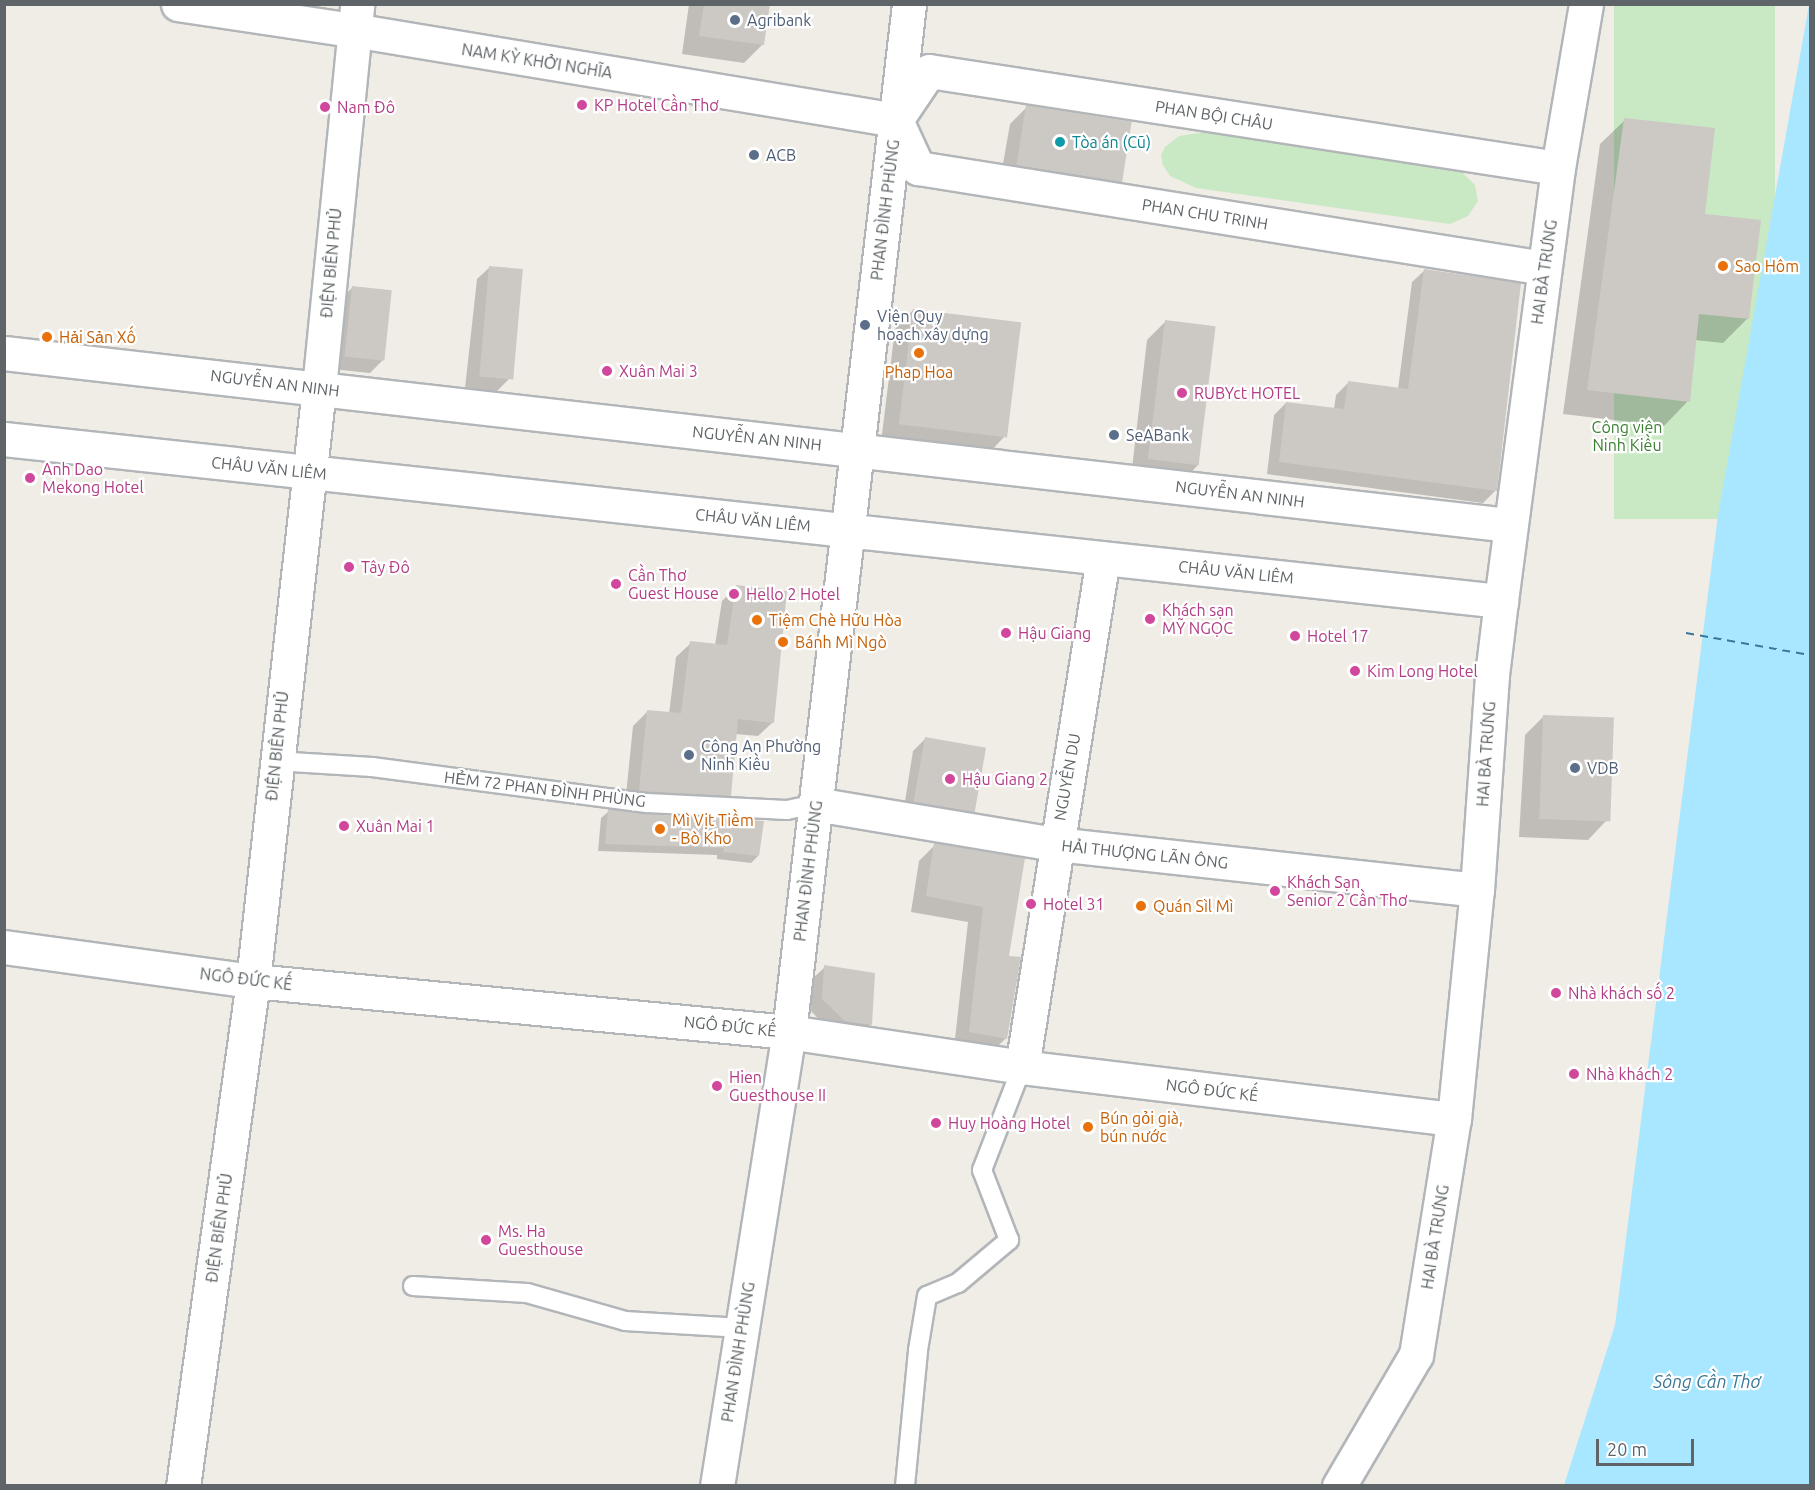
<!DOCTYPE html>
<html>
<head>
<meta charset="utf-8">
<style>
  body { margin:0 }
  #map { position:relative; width:1815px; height:1490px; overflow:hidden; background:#f0ede7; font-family:Ubuntu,sans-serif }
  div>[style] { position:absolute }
  .green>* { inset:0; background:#c9e8c4; transform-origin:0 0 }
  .water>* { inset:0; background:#a8e7ff }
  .shadow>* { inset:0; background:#0003 }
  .ferry>* { height:1.5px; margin-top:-0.75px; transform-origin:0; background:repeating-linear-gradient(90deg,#3a7798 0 8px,transparent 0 14px) }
  .building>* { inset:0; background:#ccc8c4; transform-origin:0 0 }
  .roads { filter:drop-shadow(2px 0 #b2b6b9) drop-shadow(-2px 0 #b2b6b9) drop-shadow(0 2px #b2b6b9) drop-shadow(0 -2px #b2b6b9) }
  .service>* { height:18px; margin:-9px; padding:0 9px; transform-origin:9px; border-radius:9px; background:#fff }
  .minor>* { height:33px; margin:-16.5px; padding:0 16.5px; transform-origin:16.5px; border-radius:16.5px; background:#fff }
  .tertiary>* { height:33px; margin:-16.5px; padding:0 16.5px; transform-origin:16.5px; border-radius:16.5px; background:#fff }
  .dots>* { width:16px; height:16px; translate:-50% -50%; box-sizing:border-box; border:3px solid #fff; border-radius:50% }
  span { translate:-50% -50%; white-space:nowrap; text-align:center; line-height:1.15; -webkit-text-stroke:4.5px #fff; paint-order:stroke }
  .service-label { font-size:16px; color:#4e5e75 }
  .left { translate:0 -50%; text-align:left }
  .street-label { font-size:16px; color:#5e6467 }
  .hotel-label { font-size:16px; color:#b23c85 }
  .culture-label { font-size:16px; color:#0d838f }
  .food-label { font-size:16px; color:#c56008 }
  .park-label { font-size:16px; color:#3c8133 }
  .water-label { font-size:18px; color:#3a7798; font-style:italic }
  .frame { position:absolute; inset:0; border:6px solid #5e6467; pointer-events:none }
  .scale { position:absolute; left:1596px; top:1439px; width:98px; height:27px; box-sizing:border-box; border:3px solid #5e6467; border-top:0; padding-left:8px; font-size:18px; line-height:21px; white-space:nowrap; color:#5e6467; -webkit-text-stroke:4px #fff; paint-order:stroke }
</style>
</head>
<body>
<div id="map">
  <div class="green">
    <div style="left:1614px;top:5px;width:161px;height:514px"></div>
    <div style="clip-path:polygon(1205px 132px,1461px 171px,1475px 185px,1478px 201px,1468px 216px,1450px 224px,1196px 188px,1170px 176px,1163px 165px,1161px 155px,1165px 147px,1179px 136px)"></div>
  </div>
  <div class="water">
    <div style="clip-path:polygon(1809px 5px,1810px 1485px,1564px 1485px,1615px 1325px,1718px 515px)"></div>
  </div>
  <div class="shadow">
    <div style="clip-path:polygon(689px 4px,769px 4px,763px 44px,744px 63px,682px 54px)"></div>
    <div style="clip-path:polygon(1027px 107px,1121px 181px,1104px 198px,1000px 181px,1010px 124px)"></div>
    <div style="clip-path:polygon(1625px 120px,1703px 215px,1748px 318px,1723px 343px,1695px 340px,1688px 401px,1664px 426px,1563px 414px,1600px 144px)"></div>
    <div style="clip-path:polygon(490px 267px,509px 379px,497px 391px,465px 388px,477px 279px)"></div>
    <div style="clip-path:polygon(1425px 270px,1519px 285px,1495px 491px,1483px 503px,1267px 474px,1274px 415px,1286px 403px,1334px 409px,1336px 395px,1349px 382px,1398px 389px,1412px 282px)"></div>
    <div style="clip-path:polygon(353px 287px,382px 361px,370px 373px,332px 369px,340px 300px)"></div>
    <div style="clip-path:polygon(913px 310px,1005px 436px,987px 455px,881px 442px,895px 329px)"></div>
    <div style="clip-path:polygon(1165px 322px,1199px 464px,1180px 483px,1131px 477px,1147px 340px)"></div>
    <div style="clip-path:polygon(736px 587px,773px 722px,758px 736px,735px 734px,729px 795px,715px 810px,625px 805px,633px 726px,648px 711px,669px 714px,676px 657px,691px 643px,715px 645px,722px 601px)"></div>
    <div style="clip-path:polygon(1544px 716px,1606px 821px,1588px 840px,1519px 837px,1525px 735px)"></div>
    <div style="clip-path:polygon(925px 739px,975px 811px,963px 824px,903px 814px,913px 751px)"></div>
    <div style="clip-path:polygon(609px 811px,646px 816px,758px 856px,751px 863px,717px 859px,717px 855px,598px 851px,601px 818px)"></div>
    <div style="clip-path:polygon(935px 845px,1024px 859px,1007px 957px,1006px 1038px,990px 1054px,954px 1048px,968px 922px,911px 912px,919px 861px)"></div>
    <div style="clip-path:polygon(825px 967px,873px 974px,870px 1025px,858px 1037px,832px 1033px,811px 1011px,812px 979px)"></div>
  </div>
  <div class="ferry">
    <div style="left:1686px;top:633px;width:126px;rotate:10.1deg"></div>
  </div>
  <div class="building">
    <div style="clip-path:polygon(704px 4px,770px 4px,764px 45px,699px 36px)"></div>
    <div style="left:1026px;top:105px;width:107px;height:61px;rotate:9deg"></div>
    <div style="clip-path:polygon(1624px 118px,1715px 128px,1705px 214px,1761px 220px,1749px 319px,1699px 314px,1690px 402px,1587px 390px)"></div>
    <div style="left:489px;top:266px;width:34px;height:111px;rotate:5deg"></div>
    <div style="clip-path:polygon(1424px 269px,1521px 283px,1497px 491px,1279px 462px,1286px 402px,1344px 409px,1348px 381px,1408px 389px)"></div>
    <div style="left:352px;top:286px;width:40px;height:71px;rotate:6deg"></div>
    <div style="left:913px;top:309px;width:109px;height:116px;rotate:7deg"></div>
    <div style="left:1165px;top:320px;width:51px;height:140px;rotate:7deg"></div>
    <div style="clip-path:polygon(736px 585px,787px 591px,774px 723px,738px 719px,731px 796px,639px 791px,647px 710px,681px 713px,690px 641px,727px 645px)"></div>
    <div style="left:1543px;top:715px;width:71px;height:104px;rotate:2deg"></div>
    <div style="left:925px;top:737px;width:62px;height:66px;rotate:10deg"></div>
    <div style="clip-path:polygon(608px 809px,646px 814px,764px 821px,759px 856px,723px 852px,724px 848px,605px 844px)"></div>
    <div style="clip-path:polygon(934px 843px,1025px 858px,1009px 956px,1021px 957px,1007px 1039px,969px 1032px,983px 907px,926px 896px)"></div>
    <div style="clip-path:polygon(824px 965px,875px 973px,872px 1025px,845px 1021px,822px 999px)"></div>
  </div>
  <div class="roads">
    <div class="service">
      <div style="left:275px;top:761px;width:97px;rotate:3.5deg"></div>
      <div style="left:372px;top:767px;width:277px;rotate:7.5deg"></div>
      <div style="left:647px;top:803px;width:140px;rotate:2.9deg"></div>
      <div style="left:787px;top:810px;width:29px;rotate:-12deg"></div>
      <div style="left:413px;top:1286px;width:114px;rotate:3.5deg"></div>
      <div style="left:527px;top:1293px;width:102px;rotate:15.9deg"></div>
      <div style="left:625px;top:1321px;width:117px;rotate:3.4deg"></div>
      <div style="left:905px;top:1486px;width:137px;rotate:-84.5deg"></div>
      <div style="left:918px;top:1350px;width:55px;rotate:-80.5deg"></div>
      <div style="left:927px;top:1296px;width:34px;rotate:-23deg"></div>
      <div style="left:958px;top:1283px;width:67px;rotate:-40.1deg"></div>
      <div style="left:1009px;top:1240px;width:75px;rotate:-111.1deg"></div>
      <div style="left:982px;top:1170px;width:110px;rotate:-68.8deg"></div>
    </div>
    <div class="minor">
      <div style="left:178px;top:4px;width:177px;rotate:8.5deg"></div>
      <div style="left:353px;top:30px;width:550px;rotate:9.41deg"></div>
      <div style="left:896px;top:120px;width:59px;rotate:-56deg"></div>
      <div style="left:929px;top:71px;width:636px;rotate:8.77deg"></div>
      <div style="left:896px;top:120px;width:53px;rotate:65.4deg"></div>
      <div style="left:918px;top:168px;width:634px;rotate:9.08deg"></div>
      <div style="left:815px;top:804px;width:243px;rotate:9.5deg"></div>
      <div style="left:1055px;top:844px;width:424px;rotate:6.2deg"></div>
      <div style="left:4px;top:947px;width:251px;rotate:7.8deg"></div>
      <div style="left:253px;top:981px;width:538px;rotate:5.44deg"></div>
      <div style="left:789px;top:1032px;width:236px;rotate:8.5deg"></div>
      <div style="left:1022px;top:1067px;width:435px;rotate:6.9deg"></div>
      <div style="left:1022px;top:1067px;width:515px;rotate:-80.96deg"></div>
      <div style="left:183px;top:1486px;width:510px;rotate:-82.11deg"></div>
      <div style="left:253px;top:981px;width:597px;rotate:-83.65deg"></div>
      <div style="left:319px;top:388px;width:386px;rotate:-84.3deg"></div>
    </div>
    <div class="tertiary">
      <div style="left:4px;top:353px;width:1516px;rotate:6.52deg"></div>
      <div style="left:4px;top:439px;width:1506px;rotate:6.18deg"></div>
      <div style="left:717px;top:1486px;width:460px;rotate:-81deg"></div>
      <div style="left:789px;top:1032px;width:1035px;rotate:-83.34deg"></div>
      <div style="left:1339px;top:1486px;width:152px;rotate:-59.6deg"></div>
      <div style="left:1416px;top:1355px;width:239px;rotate:-80.9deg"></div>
      <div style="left:1454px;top:1119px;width:230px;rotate:-84.3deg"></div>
      <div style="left:1477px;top:890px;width:216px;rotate:-86deg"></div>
      <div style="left:1492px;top:675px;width:75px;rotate:-83.1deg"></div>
      <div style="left:1501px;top:601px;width:437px;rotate:-82.5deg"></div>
      <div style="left:1558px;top:168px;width:166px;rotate:-80.3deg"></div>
    </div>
  </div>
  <div class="dots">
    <div style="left:735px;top:20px;background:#5c6f8a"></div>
    <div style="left:582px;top:105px;background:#d1479c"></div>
    <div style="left:325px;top:107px;background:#d1479c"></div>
    <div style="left:1060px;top:142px;background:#0f9aa8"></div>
    <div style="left:754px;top:155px;background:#5c6f8a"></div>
    <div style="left:1723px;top:266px;background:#e8710a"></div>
    <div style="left:865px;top:325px;background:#5c6f8a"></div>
    <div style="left:47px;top:337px;background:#e8710a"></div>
    <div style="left:919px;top:353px;background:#e8710a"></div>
    <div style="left:607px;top:371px;background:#d1479c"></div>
    <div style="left:1182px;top:393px;background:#d1479c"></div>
    <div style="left:1114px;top:435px;background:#5c6f8a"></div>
    <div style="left:30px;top:478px;background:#d1479c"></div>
    <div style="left:349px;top:567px;background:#d1479c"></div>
    <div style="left:616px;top:584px;background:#d1479c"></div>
    <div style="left:734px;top:594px;background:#d1479c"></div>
    <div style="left:1150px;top:619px;background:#d1479c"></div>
    <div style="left:757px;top:620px;background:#e8710a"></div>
    <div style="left:1006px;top:633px;background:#d1479c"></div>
    <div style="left:1295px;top:636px;background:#d1479c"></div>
    <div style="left:783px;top:642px;background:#e8710a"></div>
    <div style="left:1355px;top:671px;background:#d1479c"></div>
    <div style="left:689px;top:755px;background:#5c6f8a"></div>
    <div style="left:1575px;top:768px;background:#5c6f8a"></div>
    <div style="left:950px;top:779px;background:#d1479c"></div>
    <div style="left:344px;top:826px;background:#d1479c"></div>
    <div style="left:660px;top:829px;background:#e8710a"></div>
    <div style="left:1275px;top:891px;background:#d1479c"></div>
    <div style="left:1031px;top:904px;background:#d1479c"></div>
    <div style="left:1141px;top:906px;background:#e8710a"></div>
    <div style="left:1556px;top:993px;background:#d1479c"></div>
    <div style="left:1574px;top:1074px;background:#d1479c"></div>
    <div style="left:717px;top:1086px;background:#d1479c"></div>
    <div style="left:936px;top:1123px;background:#d1479c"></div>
    <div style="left:1088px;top:1127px;background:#e8710a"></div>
    <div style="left:486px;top:1240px;background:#d1479c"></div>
  </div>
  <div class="service-label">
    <span class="left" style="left:747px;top:20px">Agribank</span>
    <span class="left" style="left:766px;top:155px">ACB</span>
    <span class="left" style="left:877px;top:325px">Viện Quy<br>hoạch xây dựng</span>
    <span class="left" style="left:1126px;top:435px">SeABank</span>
    <span class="left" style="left:701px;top:755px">Công An Phường<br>Ninh Kiều</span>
    <span class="left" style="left:1587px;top:768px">VDB</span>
  </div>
  <div class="street-label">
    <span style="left:537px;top:61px;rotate:9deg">NAM KỲ KHỞI NGHĨA</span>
    <span style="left:1214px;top:115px;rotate:9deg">PHAN BỘI CHÂU</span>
    <span style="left:885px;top:210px;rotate:-83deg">PHAN ĐÌNH PHÙNG</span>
    <span style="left:1205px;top:214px;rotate:9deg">PHAN CHU TRINH</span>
    <span style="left:331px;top:263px;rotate:-85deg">ĐIỆN BIÊN PHỦ</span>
    <span style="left:1544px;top:272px;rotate:-82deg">HAI BÀ TRƯNG</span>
    <span style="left:275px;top:383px;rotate:7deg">NGUYỄN AN NINH</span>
    <span style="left:757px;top:438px;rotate:6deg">NGUYỄN AN NINH</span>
    <span style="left:269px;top:468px;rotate:6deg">CHÂU VĂN LIÊM</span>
    <span style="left:1240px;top:494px;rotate:7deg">NGUYỄN AN NINH</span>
    <span style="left:753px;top:520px;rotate:6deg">CHÂU VĂN LIÊM</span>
    <span style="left:1236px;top:572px;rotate:6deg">CHÂU VĂN LIÊM</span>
    <span style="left:277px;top:746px;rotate:-84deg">ĐIỆN BIÊN PHỦ</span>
    <span style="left:1486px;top:754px;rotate:-86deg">HAI BÀ TRƯNG</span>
    <span style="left:1067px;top:777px;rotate:-80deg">NGUYỄN DU</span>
    <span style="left:545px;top:789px;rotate:7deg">HẺM 72 PHAN ĐÌNH PHÙNG</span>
    <span style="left:1145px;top:854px;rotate:6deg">HẢI THƯỢNG LÃN ÔNG</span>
    <span style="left:808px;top:871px;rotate:-83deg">PHAN ĐÌNH PHÙNG</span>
    <span style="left:246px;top:979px;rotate:7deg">NGÔ ĐỨC KẾ</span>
    <span style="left:730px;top:1026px;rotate:6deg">NGÔ ĐỨC KẾ</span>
    <span style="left:1212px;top:1090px;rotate:7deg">NGÔ ĐỨC KẾ</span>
    <span style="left:219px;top:1228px;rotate:-82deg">ĐIỆN BIÊN PHỦ</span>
    <span style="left:1435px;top:1237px;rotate:-81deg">HAI BÀ TRƯNG</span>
    <span style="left:738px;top:1352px;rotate:-81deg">PHAN ĐÌNH PHÙNG</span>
  </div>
  <div class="hotel-label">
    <span class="left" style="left:594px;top:105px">KP Hotel Cần Thơ</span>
    <span class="left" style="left:337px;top:107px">Nam Đô</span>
    <span class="left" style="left:619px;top:371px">Xuân Mai 3</span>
    <span class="left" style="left:1194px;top:393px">RUBYct HOTEL</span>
    <span class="left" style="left:42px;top:478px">Anh Dao<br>Mekong Hotel</span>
    <span class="left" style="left:361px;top:567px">Tây Đô</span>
    <span class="left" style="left:628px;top:584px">Cần Thơ<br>Guest House</span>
    <span class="left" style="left:746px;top:594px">Hello 2 Hotel</span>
    <span class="left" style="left:1162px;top:619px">Khách sạn<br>MỸ NGỌC</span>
    <span class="left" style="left:1018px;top:633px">Hậu Giang</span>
    <span class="left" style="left:1307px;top:636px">Hotel 17</span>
    <span class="left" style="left:1367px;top:671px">Kim Long Hotel</span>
    <span class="left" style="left:962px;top:779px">Hậu Giang 2</span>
    <span class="left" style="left:356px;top:826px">Xuân Mai 1</span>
    <span class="left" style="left:1287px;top:891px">Khách Sạn<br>Senior 2 Cần Thơ</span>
    <span class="left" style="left:1043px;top:904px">Hotel 31</span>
    <span class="left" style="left:1568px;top:993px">Nhà khách số 2</span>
    <span class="left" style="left:1586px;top:1074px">Nhà khách 2</span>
    <span class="left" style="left:729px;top:1086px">Hien<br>Guesthouse II</span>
    <span class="left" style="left:948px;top:1123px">Huy Hoàng Hotel</span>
    <span class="left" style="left:498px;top:1240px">Ms. Ha<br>Guesthouse</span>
  </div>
  <div class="culture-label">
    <span class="left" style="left:1072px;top:142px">Tòa án (Cũ)</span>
  </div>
  <div class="food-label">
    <span class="left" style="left:1735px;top:266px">Sao Hôm</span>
    <span class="left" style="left:59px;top:337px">Hải Sản Xố</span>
    <span style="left:919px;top:372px">Phap Hoa</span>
    <span class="left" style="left:769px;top:620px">Tiệm Chè Hữu Hòa</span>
    <span class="left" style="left:795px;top:642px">Bánh Mì Ngò</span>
    <span class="left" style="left:672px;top:829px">Mì Vịt Tiềm<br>- Bò Kho</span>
    <span class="left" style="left:1153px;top:906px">Quán Sìl Mì</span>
    <span class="left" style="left:1100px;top:1127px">Bún gỏi già,<br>bún nước</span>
  </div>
  <div class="park-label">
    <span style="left:1627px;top:436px">Công viên<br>Ninh Kiều</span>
  </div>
  <div class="water-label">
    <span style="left:1707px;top:1381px">Sông Cần Thơ</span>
  </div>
  <div class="frame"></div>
  <div class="scale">20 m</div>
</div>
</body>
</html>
